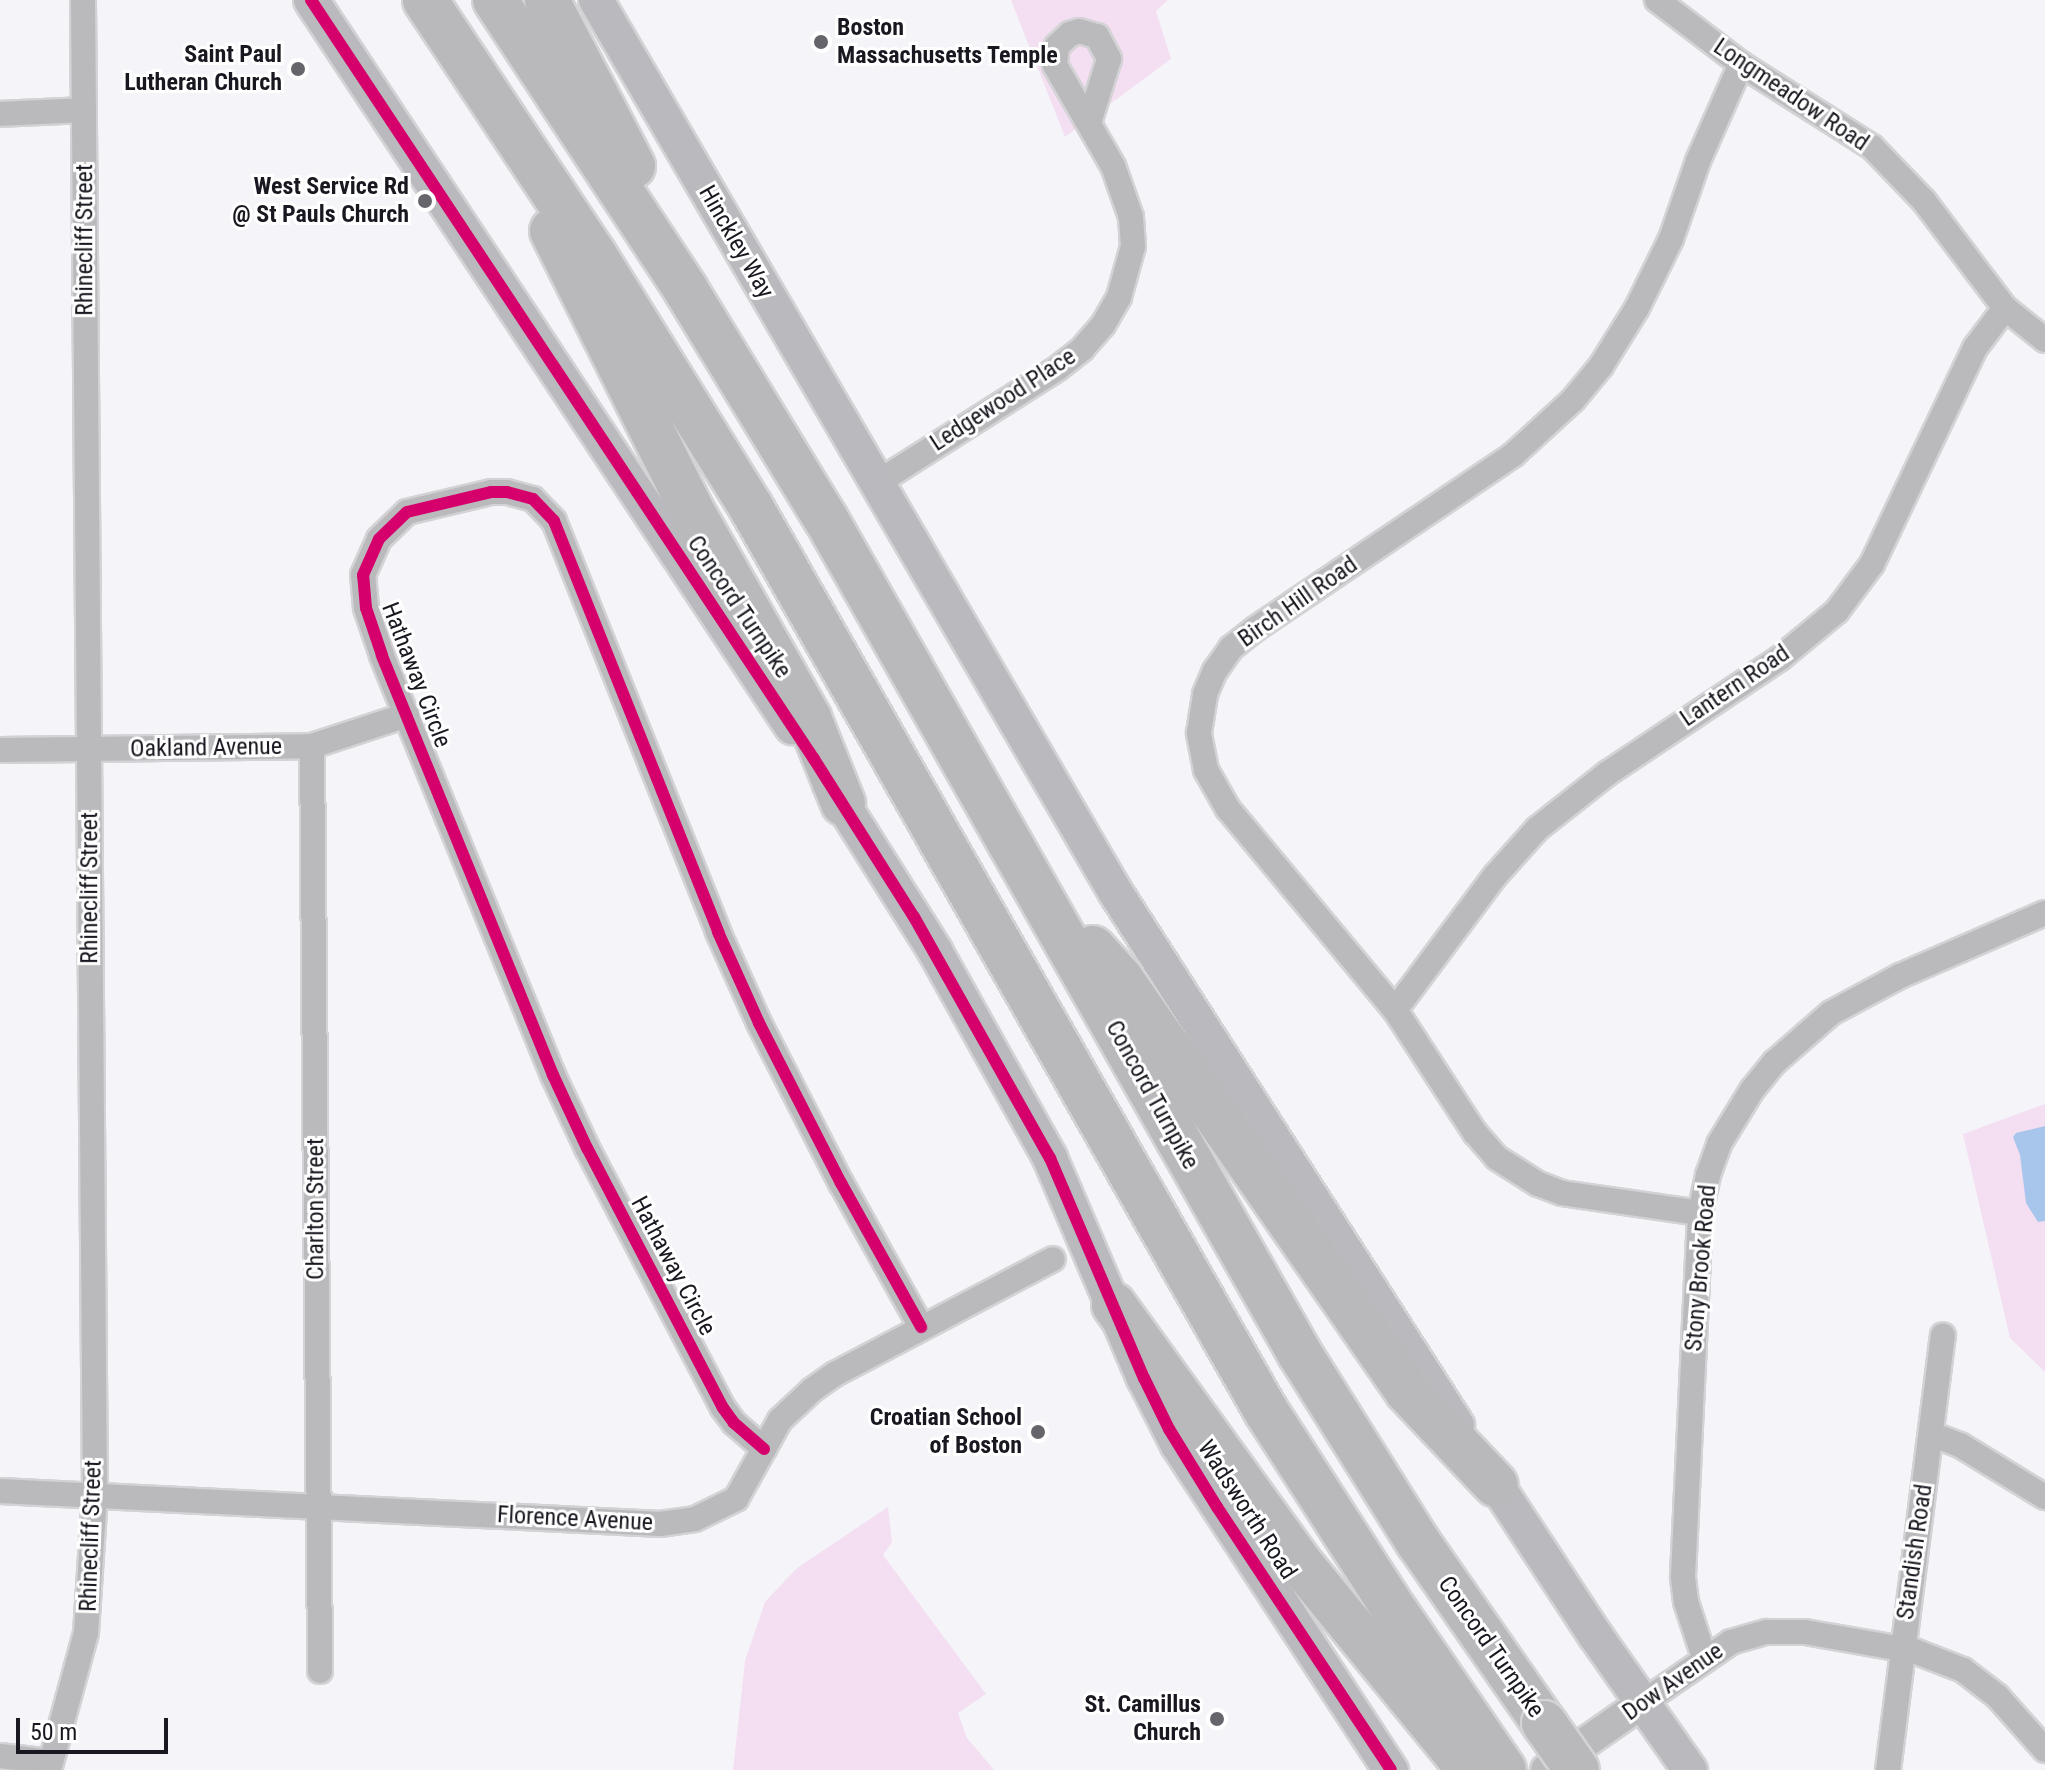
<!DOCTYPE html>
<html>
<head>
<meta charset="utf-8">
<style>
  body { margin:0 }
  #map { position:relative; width:2045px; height:1770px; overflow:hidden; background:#f5f5f9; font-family:"Roboto Condensed",sans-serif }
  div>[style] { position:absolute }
  .green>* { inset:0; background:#f3def2 }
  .water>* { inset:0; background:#a8c5ec }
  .roads { filter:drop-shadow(2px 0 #d3d2d5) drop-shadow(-2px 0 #d3d2d5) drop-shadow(0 2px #d3d2d5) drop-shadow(0 -2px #d3d2d5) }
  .minor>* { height:24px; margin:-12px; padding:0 12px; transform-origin:12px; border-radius:12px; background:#bababd }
  .tertiary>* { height:30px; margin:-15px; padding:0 15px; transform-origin:15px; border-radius:15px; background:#bababd }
  .secondary>* { height:34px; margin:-17px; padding:0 17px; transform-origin:17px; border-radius:17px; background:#bab9bd }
  .motorway>* { height:44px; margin:-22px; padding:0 22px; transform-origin:22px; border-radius:22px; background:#b9b8bb }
  .bridges { filter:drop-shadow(2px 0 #d3d2d5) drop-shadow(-2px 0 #d3d2d5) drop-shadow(0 2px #d3d2d5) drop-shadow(0 -2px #d3d2d5) }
  .motorway-bridge>* { height:44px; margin:-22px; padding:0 22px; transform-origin:22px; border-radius:22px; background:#b9b8bb }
  .cycleway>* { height:12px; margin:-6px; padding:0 6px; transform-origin:6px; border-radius:6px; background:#d6006c }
  .dots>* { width:22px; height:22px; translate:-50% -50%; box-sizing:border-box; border:4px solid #fff; border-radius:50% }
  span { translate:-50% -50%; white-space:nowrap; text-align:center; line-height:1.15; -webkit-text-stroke:6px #fff; paint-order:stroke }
  .poi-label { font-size:24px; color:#191820; font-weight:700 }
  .left { translate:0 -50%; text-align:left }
  .right { translate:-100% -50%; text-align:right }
  .street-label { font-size:24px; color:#191820 }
  .scale { position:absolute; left:16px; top:1718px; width:152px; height:36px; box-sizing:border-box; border:4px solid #191820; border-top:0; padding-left:10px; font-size:24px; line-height:28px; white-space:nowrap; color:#191820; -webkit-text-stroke:6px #fff; paint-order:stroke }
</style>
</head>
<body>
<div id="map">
  <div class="green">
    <div style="clip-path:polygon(1011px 0,1168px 0,1156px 11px,1171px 59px,1065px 137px)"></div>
    <div style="clip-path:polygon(2045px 1104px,2045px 1372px,2010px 1338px,1963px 1134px)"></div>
    <div style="clip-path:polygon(888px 1507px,892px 1542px,883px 1555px,986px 1694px,958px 1713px,967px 1738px,994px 1770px,733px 1770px,745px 1661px,765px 1602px,797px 1568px)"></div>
  </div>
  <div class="water">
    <div style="clip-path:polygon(2045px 1126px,2045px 1221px,2038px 1222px,2026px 1203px,2020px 1155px,2013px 1137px,2016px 1133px)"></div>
  </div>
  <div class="roads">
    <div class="minor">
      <div style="left:1657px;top:0;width:106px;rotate:37.3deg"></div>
      <div style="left:1741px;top:64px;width:155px;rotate:32.4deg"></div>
      <div style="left:1872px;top:147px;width:75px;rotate:46.1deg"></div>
      <div style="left:1924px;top:201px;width:134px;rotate:52.9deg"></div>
      <div style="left:2005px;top:308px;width:51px;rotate:38.7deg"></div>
      <div style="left:0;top:114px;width:84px;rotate:-2.7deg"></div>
      <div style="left:877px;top:483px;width:214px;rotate:-32.4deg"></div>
      <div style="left:1058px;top:368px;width:31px;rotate:-38deg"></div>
      <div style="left:1082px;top:349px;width:32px;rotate:-49deg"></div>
      <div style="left:1103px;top:325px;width:32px;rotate:-60deg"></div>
      <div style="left:1119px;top:297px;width:53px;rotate:-74.6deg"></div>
      <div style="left:1133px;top:246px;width:29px;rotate:-94deg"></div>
      <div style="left:1131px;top:217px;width:54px;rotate:-109.4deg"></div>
      <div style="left:1113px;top:166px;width:116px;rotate:-119.9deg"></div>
      <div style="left:1055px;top:65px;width:19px;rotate:-84deg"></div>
      <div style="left:1057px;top:46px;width:18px;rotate:-43deg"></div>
      <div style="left:1070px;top:34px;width:9px;rotate:-18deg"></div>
      <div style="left:1079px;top:31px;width:19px;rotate:16deg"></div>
      <div style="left:1097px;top:36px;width:26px;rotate:62deg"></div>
      <div style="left:1109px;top:59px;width:67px;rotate:107.4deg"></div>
      <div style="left:312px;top:746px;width:925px;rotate:89.5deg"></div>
      <div style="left:0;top:750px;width:312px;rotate:-0.7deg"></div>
      <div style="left:312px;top:746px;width:100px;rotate:-18.1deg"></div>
      <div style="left:1395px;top:1010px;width:167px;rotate:-53.3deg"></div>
      <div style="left:1495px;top:876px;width:63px;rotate:-48.2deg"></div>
      <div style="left:1537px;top:829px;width:90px;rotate:-38.3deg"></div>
      <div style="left:1608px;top:773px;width:206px;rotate:-33.7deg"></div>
      <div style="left:1779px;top:659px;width:75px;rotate:-39.6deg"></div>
      <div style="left:1837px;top:611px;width:59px;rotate:-53.3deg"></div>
      <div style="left:1872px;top:564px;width:239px;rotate:-64.5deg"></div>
      <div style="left:1975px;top:348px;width:50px;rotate:-53.1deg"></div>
      <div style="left:1700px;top:1213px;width:139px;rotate:-171.8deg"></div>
      <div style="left:1562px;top:1193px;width:26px;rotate:-159deg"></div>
      <div style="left:1538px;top:1184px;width:49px;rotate:-147.6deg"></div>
      <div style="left:1497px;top:1158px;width:33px;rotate:-131deg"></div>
      <div style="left:1475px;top:1133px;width:147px;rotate:-123deg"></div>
      <div style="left:1395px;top:1010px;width:261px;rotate:-129.7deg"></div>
      <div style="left:1228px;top:809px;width:45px;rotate:-119.4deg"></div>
      <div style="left:1206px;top:770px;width:38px;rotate:-101deg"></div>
      <div style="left:1199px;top:733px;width:39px;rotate:-81deg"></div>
      <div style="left:1205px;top:694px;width:25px;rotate:-67deg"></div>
      <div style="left:1215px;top:671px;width:28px;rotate:-55deg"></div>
      <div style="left:1231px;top:648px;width:31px;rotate:-38deg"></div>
      <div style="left:1255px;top:629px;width:311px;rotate:-34deg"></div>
      <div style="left:1513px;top:455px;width:81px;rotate:-42.5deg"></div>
      <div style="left:1573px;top:400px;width:44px;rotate:-50.5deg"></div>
      <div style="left:1601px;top:366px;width:68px;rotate:-58.2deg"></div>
      <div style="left:1637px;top:308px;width:77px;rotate:-63.8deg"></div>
      <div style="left:1671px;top:239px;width:83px;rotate:-70.9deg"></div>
      <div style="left:1698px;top:161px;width:106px;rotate:-66.1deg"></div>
      <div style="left:1931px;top:1434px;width:31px;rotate:21deg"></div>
      <div style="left:1960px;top:1445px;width:100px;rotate:31.5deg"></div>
      <div style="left:764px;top:1449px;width:40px;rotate:-139deg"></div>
      <div style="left:734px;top:1423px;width:19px;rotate:-126deg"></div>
      <div style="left:723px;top:1408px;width:293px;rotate:-117.6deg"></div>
      <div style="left:587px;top:1148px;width:81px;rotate:-115deg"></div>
      <div style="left:553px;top:1075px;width:453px;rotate:-112.2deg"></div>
      <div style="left:382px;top:655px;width:50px;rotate:-108.8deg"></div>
      <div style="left:366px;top:608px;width:33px;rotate:-95deg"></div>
      <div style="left:363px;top:575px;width:39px;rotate:-66deg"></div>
      <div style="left:379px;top:539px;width:39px;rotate:-44deg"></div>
      <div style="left:407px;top:512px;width:86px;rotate:-13.4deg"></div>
      <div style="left:491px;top:492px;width:16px"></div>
      <div style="left:507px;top:492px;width:27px;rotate:15deg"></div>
      <div style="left:533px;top:499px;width:30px;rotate:46deg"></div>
      <div style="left:554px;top:521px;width:443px;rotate:68.2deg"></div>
      <div style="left:718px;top:932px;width:100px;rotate:65.7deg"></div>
      <div style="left:759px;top:1023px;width:180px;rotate:62.9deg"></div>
      <div style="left:841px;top:1183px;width:165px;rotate:60.9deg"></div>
      <div style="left:0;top:1491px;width:661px;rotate:2.86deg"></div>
      <div style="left:660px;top:1524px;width:35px;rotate:-8deg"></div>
      <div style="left:695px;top:1519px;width:46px;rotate:-26deg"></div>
      <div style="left:736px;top:1499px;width:90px;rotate:-60.9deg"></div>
      <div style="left:780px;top:1420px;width:44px;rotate:-43.2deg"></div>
      <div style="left:812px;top:1390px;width:28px;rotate:-35deg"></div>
      <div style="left:835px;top:1374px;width:246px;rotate:-27.8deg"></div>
      <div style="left:1704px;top:1657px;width:58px;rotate:-108.1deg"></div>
      <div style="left:1686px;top:1602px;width:26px;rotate:-97deg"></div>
      <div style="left:1683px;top:1576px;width:363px;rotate:-87.3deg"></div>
      <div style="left:1700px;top:1213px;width:39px;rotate:-78deg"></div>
      <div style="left:1708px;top:1175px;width:33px;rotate:-70deg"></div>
      <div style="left:1719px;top:1144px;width:63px;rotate:-58.6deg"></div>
      <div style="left:1752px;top:1090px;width:36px;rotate:-51deg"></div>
      <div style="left:1775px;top:1062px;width:74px;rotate:-41.2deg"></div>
      <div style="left:1831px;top:1013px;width:78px;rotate:-28.2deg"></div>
      <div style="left:1900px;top:976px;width:158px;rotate:-23.5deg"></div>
      <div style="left:1642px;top:1703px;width:108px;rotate:-34.4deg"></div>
      <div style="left:1731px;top:1642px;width:37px;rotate:-16deg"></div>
      <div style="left:1767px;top:1632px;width:38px"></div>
      <div style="left:1805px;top:1632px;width:111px;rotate:9.9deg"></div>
      <div style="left:1914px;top:1651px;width:53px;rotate:21.2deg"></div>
      <div style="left:1963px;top:1670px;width:43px;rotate:37.4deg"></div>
      <div style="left:1997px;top:1696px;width:72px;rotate:48.4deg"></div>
      <div style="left:0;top:1756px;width:51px;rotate:6.7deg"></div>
      <div style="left:49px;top:1770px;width:142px;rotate:-74.9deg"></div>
      <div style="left:86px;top:1633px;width:138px;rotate:-86.3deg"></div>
      <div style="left:95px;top:1495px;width:1495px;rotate:-90.46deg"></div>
      <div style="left:1888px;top:1770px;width:438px;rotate:-82.8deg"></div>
    </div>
    <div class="tertiary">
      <div style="left:1546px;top:1770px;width:117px;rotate:-34.9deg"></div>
    </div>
    <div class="secondary">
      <div style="left:311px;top:0;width:872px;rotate:56.51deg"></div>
      <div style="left:596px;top:0;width:1033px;rotate:59.79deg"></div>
      <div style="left:1116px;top:893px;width:632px;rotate:57.34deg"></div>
      <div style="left:830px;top:784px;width:197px;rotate:57.8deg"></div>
      <div style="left:935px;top:951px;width:237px;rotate:60.9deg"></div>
      <div style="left:1050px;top:1158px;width:239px;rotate:66.9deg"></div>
      <div style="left:1144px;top:1378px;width:75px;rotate:63.1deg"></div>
      <div style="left:1178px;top:1445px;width:389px;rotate:56.8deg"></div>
      <div style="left:1484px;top:1466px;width:202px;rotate:56.7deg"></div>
      <div style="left:1595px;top:1635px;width:165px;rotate:54.9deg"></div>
    </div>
    <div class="motorway">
      <div style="left:425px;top:0;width:305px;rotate:56.4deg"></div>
      <div style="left:594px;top:254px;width:298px;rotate:58.2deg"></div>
      <div style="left:751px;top:507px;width:1040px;rotate:60.33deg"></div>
      <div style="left:1266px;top:1411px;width:224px;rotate:57.2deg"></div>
      <div style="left:1387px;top:1599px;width:207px;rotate:55.6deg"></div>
      <div style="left:495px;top:0;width:347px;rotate:56.6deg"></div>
      <div style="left:686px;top:290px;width:268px;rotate:58.6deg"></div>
      <div style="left:826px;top:519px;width:960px;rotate:60.42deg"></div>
      <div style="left:1300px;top:1354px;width:222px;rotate:57.9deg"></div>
      <div style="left:1418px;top:1542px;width:221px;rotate:55.2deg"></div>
      <div style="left:547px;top:0;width:187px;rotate:62.6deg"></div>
      <div style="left:552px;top:231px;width:321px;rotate:63.4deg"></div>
      <div style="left:696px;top:518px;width:230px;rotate:60.5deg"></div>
      <div style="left:809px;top:718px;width:92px;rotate:68.2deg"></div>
      <div style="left:1093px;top:948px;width:42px;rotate:47.9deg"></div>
      <div style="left:1121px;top:979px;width:502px;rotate:55.23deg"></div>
      <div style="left:1407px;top:1391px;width:129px;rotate:46.6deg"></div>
      <div style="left:1114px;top:1305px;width:324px;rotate:54.2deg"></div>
      <div style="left:1304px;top:1568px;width:248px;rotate:50.7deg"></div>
      <div style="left:1461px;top:1760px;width:16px;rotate:38deg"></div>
    </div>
  </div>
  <div class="bridges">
    <div class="motorway-bridge">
      <div style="left:1544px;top:1723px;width:57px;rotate:54.9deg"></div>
    </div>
  </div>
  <div class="cycleway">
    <div style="left:311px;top:0;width:911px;rotate:56.47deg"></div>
    <div style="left:814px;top:759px;width:187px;rotate:57.7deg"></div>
    <div style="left:914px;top:917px;width:277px;rotate:60.6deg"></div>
    <div style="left:1050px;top:1158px;width:239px;rotate:66.9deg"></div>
    <div style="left:1144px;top:1378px;width:57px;rotate:63.9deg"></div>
    <div style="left:1169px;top:1429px;width:92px;rotate:58.4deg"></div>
    <div style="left:1217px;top:1507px;width:315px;rotate:56.5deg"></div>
    <div style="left:764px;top:1449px;width:40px;rotate:-139deg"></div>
    <div style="left:734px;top:1423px;width:19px;rotate:-126deg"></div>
    <div style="left:723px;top:1408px;width:293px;rotate:-117.6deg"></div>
    <div style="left:587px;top:1148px;width:81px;rotate:-115deg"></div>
    <div style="left:553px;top:1075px;width:453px;rotate:-112.2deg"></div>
    <div style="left:382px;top:655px;width:50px;rotate:-108.8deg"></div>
    <div style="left:366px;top:608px;width:33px;rotate:-95deg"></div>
    <div style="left:363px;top:575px;width:39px;rotate:-66deg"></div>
    <div style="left:379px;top:539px;width:39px;rotate:-44deg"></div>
    <div style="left:407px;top:512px;width:86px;rotate:-13.4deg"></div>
    <div style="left:491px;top:492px;width:16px"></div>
    <div style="left:507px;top:492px;width:27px;rotate:15deg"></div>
    <div style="left:533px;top:499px;width:30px;rotate:46deg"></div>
    <div style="left:554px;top:521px;width:443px;rotate:68.2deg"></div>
    <div style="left:718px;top:932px;width:100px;rotate:65.7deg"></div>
    <div style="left:759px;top:1023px;width:180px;rotate:62.9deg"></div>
    <div style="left:841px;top:1183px;width:165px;rotate:60.9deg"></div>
  </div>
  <div class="dots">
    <div style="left:821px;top:42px;background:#66656c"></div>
    <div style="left:298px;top:69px;background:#66656c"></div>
    <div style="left:425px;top:201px;background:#66656c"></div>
    <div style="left:1038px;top:1432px;background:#66656c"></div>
    <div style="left:1217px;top:1719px;background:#66656c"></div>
  </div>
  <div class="poi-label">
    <span class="left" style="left:837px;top:42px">Boston<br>Massachusetts Temple</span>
    <span class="right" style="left:282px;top:69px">Saint Paul<br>Lutheran Church</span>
    <span class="right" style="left:409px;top:201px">West Service Rd<br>@ St Pauls Church</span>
    <span class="right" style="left:1022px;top:1432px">Croatian School<br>of Boston</span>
    <span class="right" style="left:1201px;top:1719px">St. Camillus<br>Church</span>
  </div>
  <div class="street-label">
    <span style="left:1791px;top:95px;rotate:34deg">Longmeadow Road</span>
    <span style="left:85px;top:240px;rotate:-90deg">Rhinecliff Street</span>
    <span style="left:736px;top:242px;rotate:60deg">Hinckley Way</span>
    <span style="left:1003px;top:400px;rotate:-33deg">Ledgewood Place</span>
    <span style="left:1298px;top:602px;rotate:-35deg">Birch Hill Road</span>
    <span style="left:739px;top:607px;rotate:56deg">Concord Turnpike</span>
    <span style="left:416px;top:675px;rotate:69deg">Hathaway Circle</span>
    <span style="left:1735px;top:686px;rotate:-34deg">Lantern Road</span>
    <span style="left:206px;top:748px;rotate:-1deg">Oakland Avenue</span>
    <span style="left:90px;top:888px;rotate:-90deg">Rhinecliff Street</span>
    <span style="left:1152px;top:1095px;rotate:61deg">Concord Turnpike</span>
    <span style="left:316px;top:1209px;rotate:-90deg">Charlton Street</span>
    <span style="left:673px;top:1266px;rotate:62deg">Hathaway Circle</span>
    <span style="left:1701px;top:1268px;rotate:-85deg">Stony Brook Road</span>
    <span style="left:1247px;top:1510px;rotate:57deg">Wadsworth Road</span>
    <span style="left:575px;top:1519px;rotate:3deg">Florence Avenue</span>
    <span style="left:91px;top:1536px;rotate:-88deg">Rhinecliff Street</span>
    <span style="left:1915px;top:1552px;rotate:-82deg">Standish Road</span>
    <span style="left:1491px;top:1647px;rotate:55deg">Concord Turnpike</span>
    <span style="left:1673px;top:1682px;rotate:-35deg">Dow Avenue</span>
  </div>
  <div class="scale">50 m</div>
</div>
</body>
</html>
